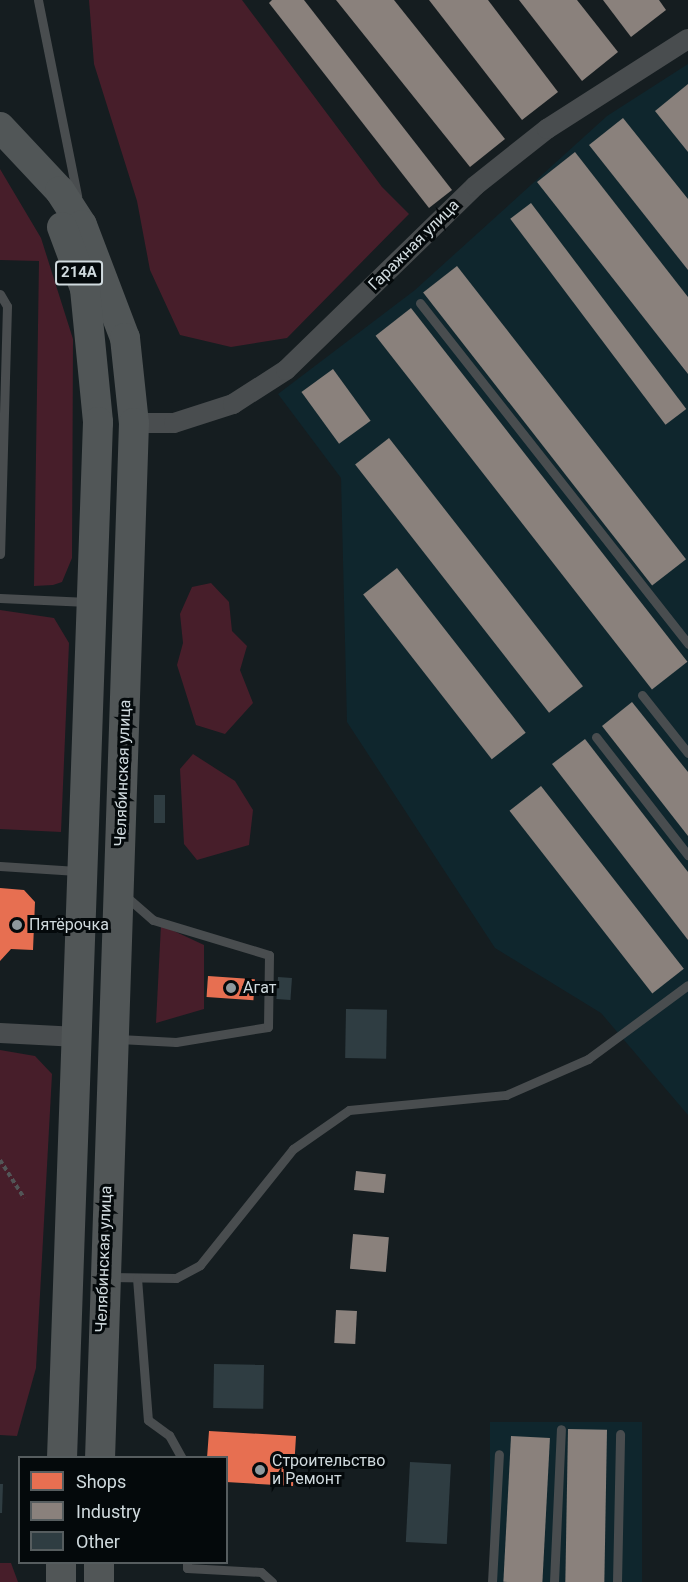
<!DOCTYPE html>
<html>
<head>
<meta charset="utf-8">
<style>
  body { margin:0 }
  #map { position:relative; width:688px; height:1582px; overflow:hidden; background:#151d20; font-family:Roboto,sans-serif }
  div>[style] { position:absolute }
  .built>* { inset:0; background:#0f262d; transform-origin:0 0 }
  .green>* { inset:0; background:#471e2a }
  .shops>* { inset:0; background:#e76f51; transform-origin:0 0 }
  .industry>* { inset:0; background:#8a817c; transform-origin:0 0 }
  .building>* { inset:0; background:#2f3d42; transform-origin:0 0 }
  .path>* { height:4px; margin-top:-2px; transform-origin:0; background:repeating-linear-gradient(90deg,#525657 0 4.5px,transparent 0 7.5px) }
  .lane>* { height:9px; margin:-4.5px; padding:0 4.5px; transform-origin:4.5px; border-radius:4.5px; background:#494d4f }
  .street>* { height:20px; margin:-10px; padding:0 10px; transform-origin:10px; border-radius:10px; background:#494d4f }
  .primary>* { height:30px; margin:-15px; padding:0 15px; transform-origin:15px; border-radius:15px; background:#515657 }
  .dots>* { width:16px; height:16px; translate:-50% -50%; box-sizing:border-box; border:3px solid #04090b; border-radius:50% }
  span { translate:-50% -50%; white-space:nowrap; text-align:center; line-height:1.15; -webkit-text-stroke:6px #04090b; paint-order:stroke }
  .shield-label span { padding:2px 4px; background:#04090b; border:2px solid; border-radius:4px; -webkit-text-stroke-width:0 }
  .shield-label { font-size:15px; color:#d0dade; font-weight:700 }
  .street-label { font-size:16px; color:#d0dade }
  .poi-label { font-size:16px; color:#d0dade }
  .left { translate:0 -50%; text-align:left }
  .legend { position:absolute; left:18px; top:1456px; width:210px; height:108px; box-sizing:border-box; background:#04090b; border:2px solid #565d5f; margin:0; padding:8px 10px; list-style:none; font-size:18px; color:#d0dade }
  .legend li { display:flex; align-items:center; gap:12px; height:30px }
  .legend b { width:30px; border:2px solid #565d5f }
</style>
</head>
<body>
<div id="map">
  <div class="built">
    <div style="clip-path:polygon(688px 64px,688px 1115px,601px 1013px,495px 948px,347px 722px,341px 478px,278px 394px,415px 290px,607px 116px)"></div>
    <div style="left:490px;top:1422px;width:152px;height:160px"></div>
  </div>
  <div class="green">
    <div style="clip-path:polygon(89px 0,242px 0,382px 187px,409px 214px,287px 338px,231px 347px,180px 335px,150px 270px,137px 201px,94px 64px)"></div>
    <div style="clip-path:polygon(0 169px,41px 238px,73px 339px,72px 558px,62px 582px,53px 585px,34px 586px,39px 261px,0 260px)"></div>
    <div style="clip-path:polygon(211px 583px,229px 602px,232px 631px,247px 646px,240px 670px,253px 703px,225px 734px,196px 725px,177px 665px,183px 643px,180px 614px,192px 587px)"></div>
    <div style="clip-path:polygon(0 610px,54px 618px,69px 643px,61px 832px,0 829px)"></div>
    <div style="clip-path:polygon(193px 754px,235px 781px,253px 810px,249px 845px,197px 860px,184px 844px,180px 769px)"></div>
    <div style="clip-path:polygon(161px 925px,204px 945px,204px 1009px,156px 1023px)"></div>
    <div style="clip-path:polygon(0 1050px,35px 1056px,52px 1074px,36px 1368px,17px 1436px,0 1435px)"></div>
    <div style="clip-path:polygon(0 1563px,11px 1563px,18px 1582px,0 1582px)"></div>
  </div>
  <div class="shops">
    <div style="clip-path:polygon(0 888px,24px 890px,35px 902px,33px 950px,11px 949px,0 961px)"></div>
    <div style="left:208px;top:976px;width:47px;height:21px;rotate:4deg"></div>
    <div style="clip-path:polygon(209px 1431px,296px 1436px,293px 1486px,226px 1482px,226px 1458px,207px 1458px)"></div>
  </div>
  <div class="industry">
    <div style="clip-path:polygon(272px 0,304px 0,452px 190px,429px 208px,269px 3px)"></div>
    <div style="clip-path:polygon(336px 0,394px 0,505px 139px,470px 167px)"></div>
    <div style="clip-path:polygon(429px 0,488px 0,558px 92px,522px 120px)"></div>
    <div style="clip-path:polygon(519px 0,577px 0,618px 52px,582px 81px)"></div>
    <div style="clip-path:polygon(603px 0,659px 0,666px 10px,631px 37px)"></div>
    <div style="clip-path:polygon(688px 84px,688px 152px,655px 111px)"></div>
    <div style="clip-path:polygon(623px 118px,688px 199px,688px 270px,589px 145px)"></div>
    <div style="clip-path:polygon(575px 152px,688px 297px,688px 374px,537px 182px)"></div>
    <div style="left:531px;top:203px;width:258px;height:26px;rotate:53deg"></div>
    <div style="left:457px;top:266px;width:372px;height:43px;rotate:52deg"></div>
    <div style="left:411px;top:308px;width:449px;height:45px;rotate:52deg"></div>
    <div style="left:333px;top:369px;width:64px;height:39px;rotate:54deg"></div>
    <div style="left:389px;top:438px;width:315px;height:43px;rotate:52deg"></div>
    <div style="left:397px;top:568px;width:209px;height:43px;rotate:52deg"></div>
    <div style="clip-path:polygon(632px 702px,688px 772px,688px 836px,602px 726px)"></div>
    <div style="clip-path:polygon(585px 739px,688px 872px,688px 940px,552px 764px)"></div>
    <div style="left:541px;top:786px;width:232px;height:40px;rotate:52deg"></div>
    <div style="left:356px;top:1171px;width:30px;height:19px;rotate:6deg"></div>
    <div style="left:353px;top:1234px;width:36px;height:35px;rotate:5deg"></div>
    <div style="left:336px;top:1310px;width:21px;height:33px;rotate:3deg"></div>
    <div style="left:568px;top:1429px;width:39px;height:153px;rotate:1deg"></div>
    <div style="left:511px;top:1436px;width:39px;height:146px;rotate:3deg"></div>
  </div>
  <div class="building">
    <div style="left:154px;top:795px;width:11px;height:28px"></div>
    <div style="left:278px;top:977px;width:14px;height:22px;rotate:4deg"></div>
    <div style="left:346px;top:1009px;width:41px;height:49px;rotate:1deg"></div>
    <div style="left:214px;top:1364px;width:50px;height:44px;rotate:1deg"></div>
    <div style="left:410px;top:1462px;width:41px;height:80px;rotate:3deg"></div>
    <div style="clip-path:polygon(0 1484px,3px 1484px,2px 1513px,0 1513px)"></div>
  </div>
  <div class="path">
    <div style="left:0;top:1160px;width:45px;rotate:57.7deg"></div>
  </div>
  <div class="lane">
    <div style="left:38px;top:0;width:200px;rotate:78.7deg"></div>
    <div style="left:0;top:294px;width:14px;rotate:60deg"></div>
    <div style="left:7px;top:306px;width:248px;rotate:91.6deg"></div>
    <div style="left:420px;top:303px;width:434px;rotate:51.8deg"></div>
    <div style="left:0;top:598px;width:88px;rotate:2.6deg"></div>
    <div style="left:642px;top:695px;width:74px;rotate:51.6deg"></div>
    <div style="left:596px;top:737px;width:150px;rotate:52.1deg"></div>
    <div style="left:0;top:866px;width:77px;rotate:3.7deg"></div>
    <div style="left:119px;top:1039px;width:57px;rotate:3deg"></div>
    <div style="left:176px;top:1042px;width:93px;rotate:-9.3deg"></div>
    <div style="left:268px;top:1027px;width:72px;rotate:-89.2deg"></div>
    <div style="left:269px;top:955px;width:121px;rotate:-163.2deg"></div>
    <div style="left:153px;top:920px;width:37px;rotate:-139deg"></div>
    <div style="left:110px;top:1277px;width:66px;rotate:0.9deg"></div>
    <div style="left:176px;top:1278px;width:27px;rotate:-28deg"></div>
    <div style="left:200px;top:1265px;width:149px;rotate:-51.3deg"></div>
    <div style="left:293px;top:1149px;width:68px;rotate:-34.9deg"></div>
    <div style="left:349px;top:1110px;width:158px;rotate:-5.5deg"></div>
    <div style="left:506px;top:1095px;width:90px;rotate:-23.7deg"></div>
    <div style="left:588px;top:1059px;width:124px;rotate:-36.5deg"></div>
    <div style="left:137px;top:1278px;width:142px;rotate:85.6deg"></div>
    <div style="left:148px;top:1420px;width:26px;rotate:36deg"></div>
    <div style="left:169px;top:1435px;width:26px;rotate:61deg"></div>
    <div style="left:187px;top:1562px;width:6px;rotate:90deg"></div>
    <div style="left:187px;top:1568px;width:74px;rotate:3.1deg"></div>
    <div style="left:261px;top:1572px;width:15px;rotate:42deg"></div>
    <div style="left:492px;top:1582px;width:128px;rotate:-86.9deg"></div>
    <div style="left:554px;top:1582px;width:153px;rotate:-87.4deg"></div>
    <div style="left:617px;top:1582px;width:148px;rotate:-88.8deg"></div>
  </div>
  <div class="street">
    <div style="left:134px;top:423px;width:40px"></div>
    <div style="left:174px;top:423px;width:62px;rotate:-17.9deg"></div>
    <div style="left:233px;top:404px;width:63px;rotate:-32.7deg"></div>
    <div style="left:286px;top:370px;width:264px;rotate:-44.2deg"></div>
    <div style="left:475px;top:186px;width:92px;rotate:-38.4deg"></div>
    <div style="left:547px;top:129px;width:167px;rotate:-32.6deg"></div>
    <div style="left:0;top:1033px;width:78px;rotate:2.9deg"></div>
  </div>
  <div class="primary">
    <div style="left:0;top:127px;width:88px;rotate:46.8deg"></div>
    <div style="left:60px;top:191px;width:40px;rotate:57.1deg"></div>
    <div style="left:82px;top:225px;width:121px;rotate:69.2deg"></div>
    <div style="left:125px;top:338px;width:85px;rotate:84deg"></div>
    <div style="left:134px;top:423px;width:1036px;rotate:91.88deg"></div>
    <div style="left:62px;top:227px;width:66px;rotate:69.6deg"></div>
    <div style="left:85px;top:289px;width:134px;rotate:84.4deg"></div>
    <div style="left:98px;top:422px;width:1037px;rotate:91.99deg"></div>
    <div style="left:61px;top:1582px;width:20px;rotate:-90deg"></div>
    <div style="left:99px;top:1582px;width:20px;rotate:-90deg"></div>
  </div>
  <div class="dots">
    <div style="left:17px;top:925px;background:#8f989c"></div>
    <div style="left:231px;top:988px;background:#8f989c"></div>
    <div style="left:260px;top:1470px;background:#8f989c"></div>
  </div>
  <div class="shield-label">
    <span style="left:79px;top:273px">214А</span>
  </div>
  <div class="street-label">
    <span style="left:414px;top:245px;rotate:-45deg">Гаражная улица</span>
    <span style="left:123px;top:773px;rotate:-88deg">Челябинская улица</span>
    <span style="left:104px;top:1259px;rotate:-88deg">Челябинская улица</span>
  </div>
  <div class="poi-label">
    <span class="left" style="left:29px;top:925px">Пятёрочка</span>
    <span class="left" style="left:243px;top:988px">Агат</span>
    <span class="left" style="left:272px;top:1470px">Строительство<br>и Ремонт</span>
  </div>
  <ul class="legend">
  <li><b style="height:16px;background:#e76f51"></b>Shops</li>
  <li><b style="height:16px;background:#8a817c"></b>Industry</li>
  <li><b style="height:16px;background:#2f3d42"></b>Other</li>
  </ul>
</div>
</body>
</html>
